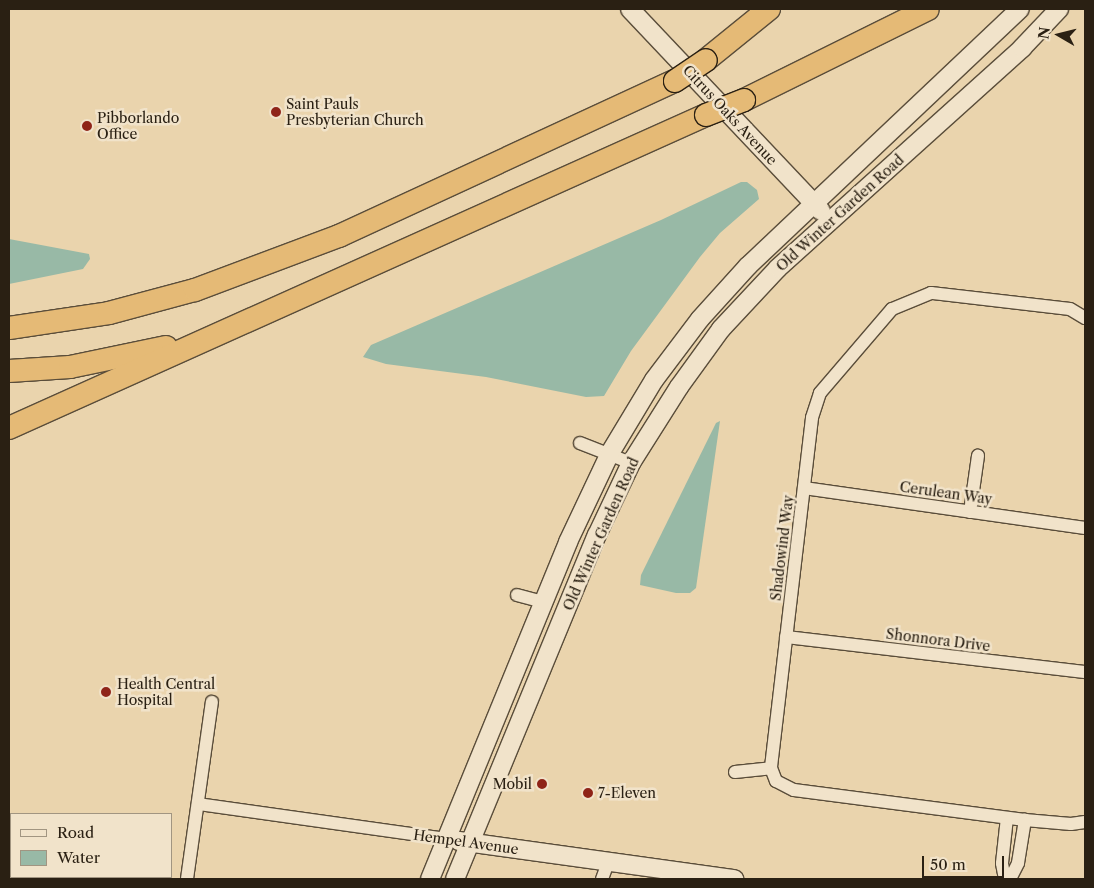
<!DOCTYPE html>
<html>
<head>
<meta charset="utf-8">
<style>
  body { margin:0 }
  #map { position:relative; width:1094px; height:888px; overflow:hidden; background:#ead4ad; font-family:"Libre Caslon Text",serif }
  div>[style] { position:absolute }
  .water>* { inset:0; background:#98b9a6 }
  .roads { filter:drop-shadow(1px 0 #5a4d3a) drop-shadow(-1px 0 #5a4d3a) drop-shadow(0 1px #5a4d3a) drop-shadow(0 -1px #5a4d3a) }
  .street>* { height:12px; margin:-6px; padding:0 6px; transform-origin:6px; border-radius:6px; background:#f1e3ca }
  .secondary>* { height:18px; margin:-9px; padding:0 9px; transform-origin:9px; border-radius:9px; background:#f1e3ca }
  .highway>* { height:22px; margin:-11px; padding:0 11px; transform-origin:11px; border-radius:11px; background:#e5ba76 }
  .bridges { filter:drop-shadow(1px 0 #2a2013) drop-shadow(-1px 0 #2a2013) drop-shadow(0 1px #2a2013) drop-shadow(0 -1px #2a2013) }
  .highway-bridge>* { height:22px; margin:-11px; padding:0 11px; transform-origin:11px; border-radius:11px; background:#e5ba76 }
  .dots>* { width:14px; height:14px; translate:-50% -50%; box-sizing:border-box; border:2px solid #f1e3ca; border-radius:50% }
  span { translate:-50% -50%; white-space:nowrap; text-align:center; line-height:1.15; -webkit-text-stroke:5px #f1e3ca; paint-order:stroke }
  .poi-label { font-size:14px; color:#2a2013 }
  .left { translate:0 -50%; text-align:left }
  .right { translate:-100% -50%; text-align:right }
  .street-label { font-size:14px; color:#2a2013 }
  .frame { position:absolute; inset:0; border:10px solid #2a2013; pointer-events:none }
  .legend { position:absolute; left:10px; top:813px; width:162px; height:65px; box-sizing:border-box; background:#f1e3ca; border:1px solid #a19581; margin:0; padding:6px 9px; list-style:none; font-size:15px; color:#2a2013 }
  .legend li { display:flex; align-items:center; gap:10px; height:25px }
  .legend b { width:25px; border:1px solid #a19581 }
  .north { position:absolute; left:1034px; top:10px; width:50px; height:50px; -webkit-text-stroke:4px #f1e3ca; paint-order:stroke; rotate:278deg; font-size:14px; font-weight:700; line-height:20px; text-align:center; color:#2a2013 }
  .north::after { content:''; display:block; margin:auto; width:18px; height:22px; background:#2a2013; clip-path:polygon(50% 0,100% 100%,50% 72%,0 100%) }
  .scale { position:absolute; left:922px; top:856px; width:82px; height:22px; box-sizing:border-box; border:2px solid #2a2013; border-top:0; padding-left:6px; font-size:15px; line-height:18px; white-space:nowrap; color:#2a2013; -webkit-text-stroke:4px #f1e3ca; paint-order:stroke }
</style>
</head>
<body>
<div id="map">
  <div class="water">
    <div style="clip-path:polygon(741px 182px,747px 182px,757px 190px,759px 199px,720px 233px,700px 257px,631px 351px,604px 396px,586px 397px,486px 377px,386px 364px,363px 357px,371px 345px,661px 220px)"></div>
    <div style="clip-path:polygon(9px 239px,89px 254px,90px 259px,83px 269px,9px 284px)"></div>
    <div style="clip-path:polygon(720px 421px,696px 588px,690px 593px,676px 593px,640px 585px,641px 575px,716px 423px)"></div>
  </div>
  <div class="roads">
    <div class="street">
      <div style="left:1085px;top:318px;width:17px;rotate:-149deg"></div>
      <div style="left:1070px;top:309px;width:140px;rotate:-173.4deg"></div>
      <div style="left:931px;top:293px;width:42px;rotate:157.7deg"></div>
      <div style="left:892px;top:309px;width:111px;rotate:130.6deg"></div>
      <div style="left:820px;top:393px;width:26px;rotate:108deg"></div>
      <div style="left:812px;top:418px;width:352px;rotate:96.7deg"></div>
      <div style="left:771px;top:768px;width:14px;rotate:69deg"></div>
      <div style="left:776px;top:781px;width:20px;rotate:27deg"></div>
      <div style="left:794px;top:790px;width:233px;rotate:7.4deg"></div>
      <div style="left:1025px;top:820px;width:46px;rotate:5deg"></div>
      <div style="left:1071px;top:824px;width:14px;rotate:-8deg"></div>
      <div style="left:580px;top:443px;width:55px;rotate:21.4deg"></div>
      <div style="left:804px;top:488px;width:284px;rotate:8.1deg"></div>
      <div style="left:970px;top:512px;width:57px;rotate:-81.9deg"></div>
      <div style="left:517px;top:595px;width:27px;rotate:15deg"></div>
      <div style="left:786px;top:637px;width:301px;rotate:6.7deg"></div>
      <div style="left:735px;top:772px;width:36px;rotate:-6deg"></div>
      <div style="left:198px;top:804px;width:250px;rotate:8deg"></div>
      <div style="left:187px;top:879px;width:179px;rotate:-82deg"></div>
      <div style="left:602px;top:879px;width:20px;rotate:-70deg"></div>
      <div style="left:1005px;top:879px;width:16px;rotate:-101deg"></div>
      <div style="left:1002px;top:863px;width:45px;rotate:-83.7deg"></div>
      <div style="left:1010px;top:879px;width:18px;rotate:-63deg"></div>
      <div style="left:1018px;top:863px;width:44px;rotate:-80.8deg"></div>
    </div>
    <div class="secondary">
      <div style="left:630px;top:9px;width:278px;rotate:46.6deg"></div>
      <div style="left:459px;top:841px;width:278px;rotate:7.9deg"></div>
      <div style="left:430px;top:879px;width:364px;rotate:-67.7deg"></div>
      <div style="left:568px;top:542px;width:98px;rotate:-64.7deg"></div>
      <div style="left:610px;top:453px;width:85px;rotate:-58.9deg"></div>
      <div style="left:654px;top:380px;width:76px;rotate:-53deg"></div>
      <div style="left:700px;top:319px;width:72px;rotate:-47.8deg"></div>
      <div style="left:748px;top:266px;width:374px;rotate:-43.4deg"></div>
      <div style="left:455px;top:879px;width:372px;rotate:-67.6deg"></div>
      <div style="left:597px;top:535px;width:80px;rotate:-64.7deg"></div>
      <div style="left:631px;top:463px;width:90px;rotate:-57.7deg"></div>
      <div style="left:679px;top:387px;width:72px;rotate:-54.1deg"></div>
      <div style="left:721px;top:329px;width:83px;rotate:-46.9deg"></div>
      <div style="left:778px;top:268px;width:329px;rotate:-42deg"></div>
      <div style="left:1022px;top:48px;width:54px;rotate:-46.5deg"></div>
    </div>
    <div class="highway">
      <div style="left:706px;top:60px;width:81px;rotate:-39deg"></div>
      <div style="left:744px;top:100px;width:205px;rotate:-26.3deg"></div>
      <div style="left:9px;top:328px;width:101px;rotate:-8.5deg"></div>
      <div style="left:109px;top:313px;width:89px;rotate:-15deg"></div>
      <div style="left:195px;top:290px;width:154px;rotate:-20.6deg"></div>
      <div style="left:339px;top:236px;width:370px;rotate:-24.8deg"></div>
      <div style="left:9px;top:371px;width:61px;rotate:-3.8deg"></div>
      <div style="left:70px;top:367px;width:98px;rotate:-11.8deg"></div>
      <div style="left:9px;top:428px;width:764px;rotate:-24.18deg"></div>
    </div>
  </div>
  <div class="bridges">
    <div class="highway-bridge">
      <div style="left:675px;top:81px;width:37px;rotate:-34deg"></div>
      <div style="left:706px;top:115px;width:41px;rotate:-21.5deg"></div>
    </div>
  </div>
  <div class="dots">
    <div style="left:276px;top:112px;background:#8f2418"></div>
    <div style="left:87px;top:126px;background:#8f2418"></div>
    <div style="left:106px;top:692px;background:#8f2418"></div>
    <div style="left:542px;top:784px;background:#8f2418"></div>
    <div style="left:588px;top:793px;background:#8f2418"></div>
  </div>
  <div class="poi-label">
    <span class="left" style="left:286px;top:112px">Saint Pauls<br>Presbyterian Church</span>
    <span class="left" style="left:97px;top:126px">Pibborlando<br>Office</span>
    <span class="left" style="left:117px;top:692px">Health Central<br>Hospital</span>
    <span class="right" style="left:532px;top:784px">Mobil</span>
    <span class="left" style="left:598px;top:793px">7-Eleven</span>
  </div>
  <div class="street-label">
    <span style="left:730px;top:115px;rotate:47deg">Citrus Oaks Avenue</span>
    <span style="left:840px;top:213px;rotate:-42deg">Old Winter Garden Road</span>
    <span style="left:946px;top:493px;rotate:8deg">Cerulean Way</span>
    <span style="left:601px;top:534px;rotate:-66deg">Old Winter Garden Road</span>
    <span style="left:782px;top:548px;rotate:-83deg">Shadowind Way</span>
    <span style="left:938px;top:640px;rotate:7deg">Shonnora Drive</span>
    <span style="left:466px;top:842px;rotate:8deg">Hempel Avenue</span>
  </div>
  <div class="frame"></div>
  <ul class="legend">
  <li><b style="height:6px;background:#f1e3ca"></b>Road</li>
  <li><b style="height:14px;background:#98b9a6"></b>Water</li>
  </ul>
  <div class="north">N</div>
  <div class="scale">50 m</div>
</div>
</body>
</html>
